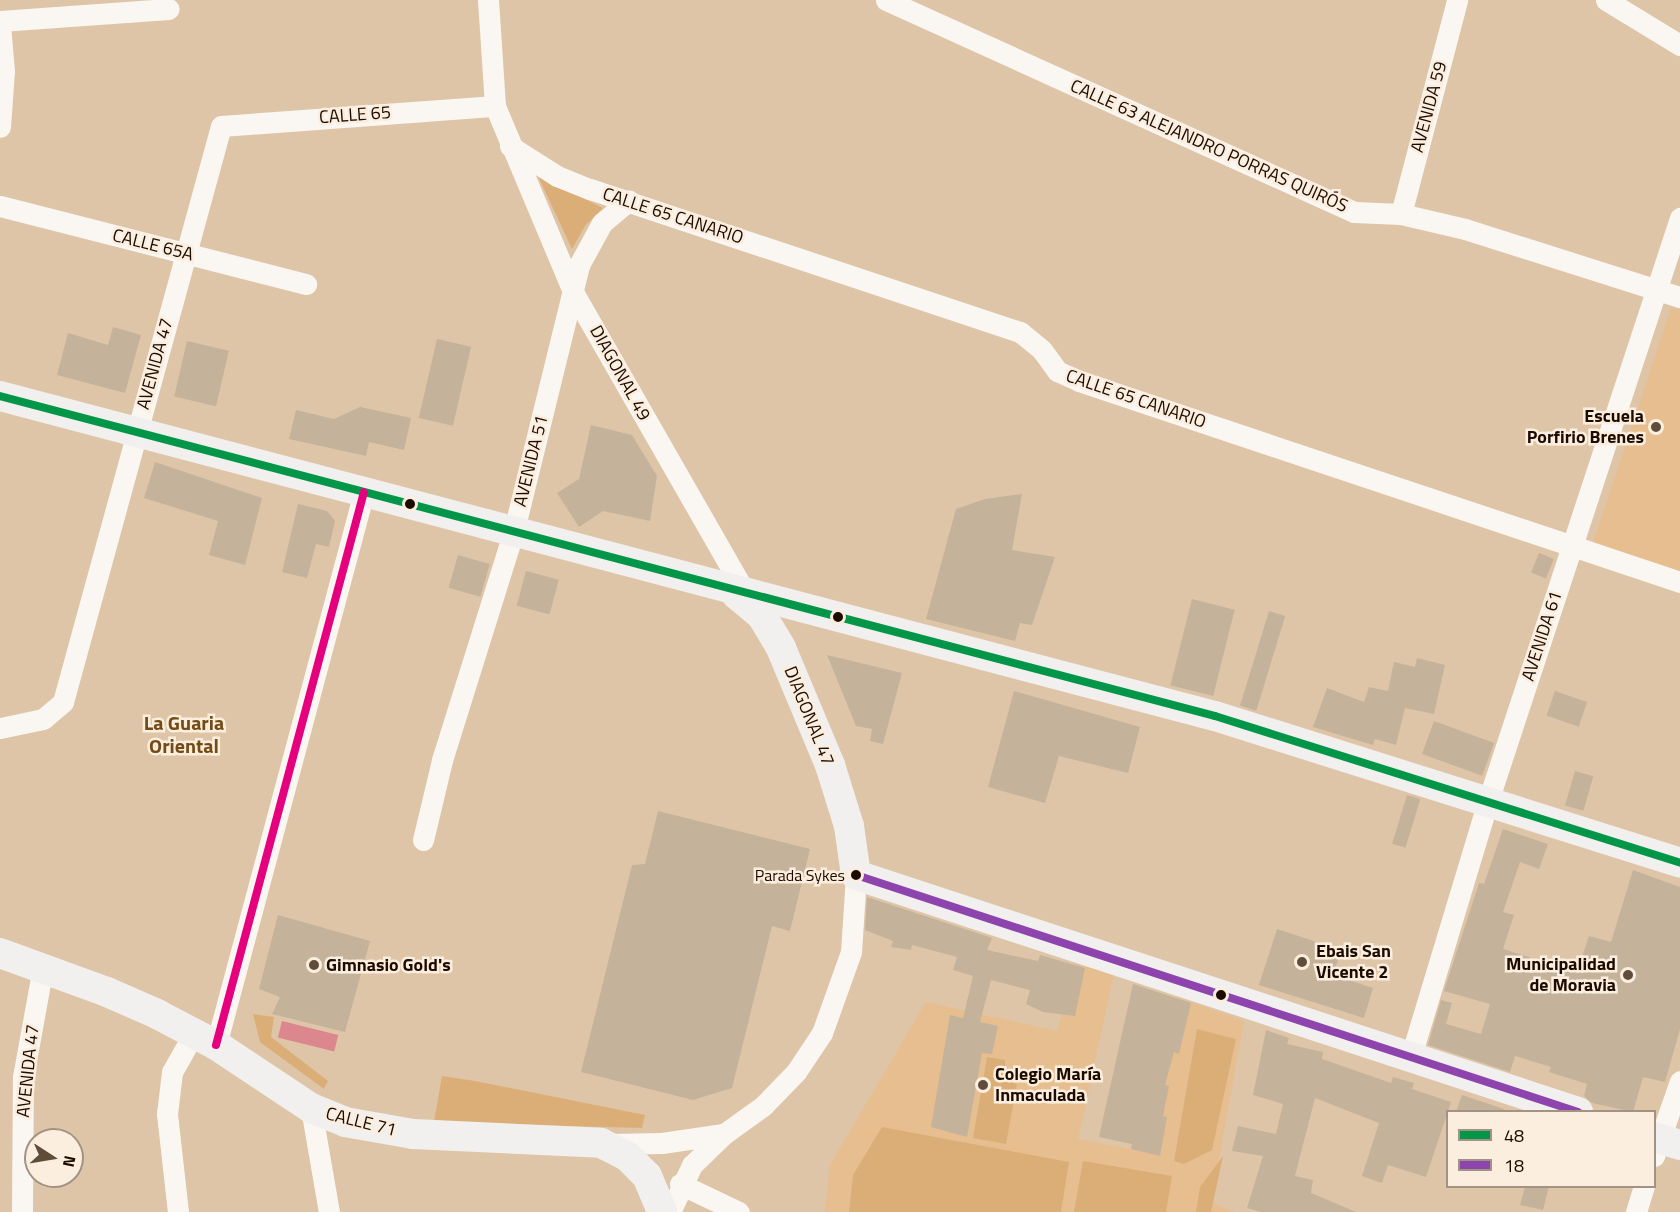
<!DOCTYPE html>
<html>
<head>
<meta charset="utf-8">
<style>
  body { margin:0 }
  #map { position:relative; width:1680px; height:1212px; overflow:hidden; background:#dec5a7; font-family:"Titillium Web",sans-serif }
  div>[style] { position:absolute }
  .built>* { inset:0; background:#e6be90 }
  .green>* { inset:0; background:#dcae77 }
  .water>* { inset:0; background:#dc878d; transform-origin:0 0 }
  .building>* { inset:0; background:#c5b29a; transform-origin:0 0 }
  .street>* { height:21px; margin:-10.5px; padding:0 10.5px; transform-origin:10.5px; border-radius:10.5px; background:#faf6f2 }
  .secondary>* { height:30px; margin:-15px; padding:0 15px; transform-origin:15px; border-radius:15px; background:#f2f0ee }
  .bus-1>* { height:8px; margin:-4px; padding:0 4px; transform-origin:4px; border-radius:4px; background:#039649 }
  .bus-2>* { height:8px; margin:-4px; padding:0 4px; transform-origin:4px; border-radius:4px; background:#8e44ad }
  .bus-3>* { height:8px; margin:-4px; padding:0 4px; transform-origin:4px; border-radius:4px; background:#e5007d }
  .dots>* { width:16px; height:16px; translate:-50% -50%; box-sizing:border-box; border:3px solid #fceede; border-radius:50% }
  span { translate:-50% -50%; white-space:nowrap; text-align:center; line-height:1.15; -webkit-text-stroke:5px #fceede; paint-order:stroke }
  .bus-label { font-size:16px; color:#1b0b00 }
  .right { translate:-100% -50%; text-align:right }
  .street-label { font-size:18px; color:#1b0b00 }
  .poi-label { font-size:18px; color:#1b0b00; font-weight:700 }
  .left { translate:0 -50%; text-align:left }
  .neighbourhood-label { font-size:20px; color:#734b15; font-weight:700 }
  .legend { position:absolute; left:1446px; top:1110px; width:210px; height:78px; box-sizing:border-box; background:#fceede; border:2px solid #a29385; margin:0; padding:8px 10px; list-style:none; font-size:18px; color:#1b0b00 }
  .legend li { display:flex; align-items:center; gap:12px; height:30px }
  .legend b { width:30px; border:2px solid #a29385 }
  .north { position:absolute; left:24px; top:1128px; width:60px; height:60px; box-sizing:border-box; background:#fceede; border:2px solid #a29385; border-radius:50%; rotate:102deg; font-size:16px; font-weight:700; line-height:24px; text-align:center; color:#1b0b00 }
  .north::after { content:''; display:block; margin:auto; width:21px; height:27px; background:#5f4c3a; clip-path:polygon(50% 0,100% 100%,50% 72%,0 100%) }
</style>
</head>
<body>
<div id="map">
  <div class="built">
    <div style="clip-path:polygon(1671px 308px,1680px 311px,1680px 571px,1593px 543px)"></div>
    <div style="clip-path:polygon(1076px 964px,1114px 973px,1078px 1139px,1149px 1153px,1178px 998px,1244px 1021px,1211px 1202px,1234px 1212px,825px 1212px,830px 1165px,926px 1002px,1057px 1031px)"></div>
  </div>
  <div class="green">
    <div style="clip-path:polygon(538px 176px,603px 208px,585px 226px,572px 249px)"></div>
    <div style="clip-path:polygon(253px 1014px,274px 1017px,271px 1037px,328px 1081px,324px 1089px,260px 1042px)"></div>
    <div style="clip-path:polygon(1197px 1029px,1236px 1039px,1212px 1150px,1184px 1164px,1174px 1161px)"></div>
    <div style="clip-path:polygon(987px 1057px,1005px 1060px,1005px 1081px,1017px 1084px,1006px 1144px,973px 1138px)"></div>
    <div style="clip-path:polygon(442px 1076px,475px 1081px,645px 1115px,642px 1128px,434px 1122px)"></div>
    <div style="clip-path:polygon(882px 1127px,1069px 1162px,1061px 1212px,849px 1212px,853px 1175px)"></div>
    <div style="clip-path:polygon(1223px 1156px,1211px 1212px,1196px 1212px,1200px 1187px)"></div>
    <div style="clip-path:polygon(1083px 1161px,1172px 1176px,1166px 1212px,1074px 1212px)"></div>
  </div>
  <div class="water">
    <div style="left:282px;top:1021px;width:58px;height:17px;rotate:14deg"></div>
  </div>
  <div class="building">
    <div style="clip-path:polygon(113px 327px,141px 335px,125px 393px,57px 375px,68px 333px,108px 345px)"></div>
    <div style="left:437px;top:339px;width:35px;height:81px;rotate:13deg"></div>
    <div style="left:187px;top:341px;width:43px;height:57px;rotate:13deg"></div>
    <div style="clip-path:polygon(360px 407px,411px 418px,404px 450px,369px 442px,366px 456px,289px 439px,296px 410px,334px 419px)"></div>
    <div style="clip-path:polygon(591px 425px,632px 435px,657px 476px,650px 521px,603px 511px,579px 527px,557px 493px,579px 479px)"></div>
    <div style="clip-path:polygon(155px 462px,262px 498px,245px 565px,209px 555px,218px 521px,144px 498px)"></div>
    <div style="clip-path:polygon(1022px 494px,1012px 550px,1055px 557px,1032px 625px,1020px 623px,1015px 641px,926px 619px,956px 509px,985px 499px)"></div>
    <div style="clip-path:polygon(298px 504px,327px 511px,335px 521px,329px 547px,316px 544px,307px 578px,282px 572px)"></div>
    <div style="left:1539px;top:553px;width:16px;height:21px;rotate:22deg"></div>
    <div style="left:458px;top:555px;width:33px;height:34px;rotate:16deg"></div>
    <div style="left:526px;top:571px;width:34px;height:36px;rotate:15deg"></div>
    <div style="left:1192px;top:599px;width:44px;height:89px;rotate:14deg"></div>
    <div style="left:1269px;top:611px;width:17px;height:99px;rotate:17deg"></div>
    <div style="clip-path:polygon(827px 655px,902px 673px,883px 744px,870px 741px,872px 729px,856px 726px)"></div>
    <div style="clip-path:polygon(1417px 658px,1445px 665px,1434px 714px,1405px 708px,1396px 745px,1375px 739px,1373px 745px,1313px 727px,1327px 688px,1364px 702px,1369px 687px,1388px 691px,1394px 662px,1415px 667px)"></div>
    <div style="clip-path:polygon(1014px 691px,1140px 727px,1128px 773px,1059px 756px,1045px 803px,988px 787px)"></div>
    <div style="left:1555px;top:691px;width:34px;height:26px;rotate:19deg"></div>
    <div style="left:1434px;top:721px;width:64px;height:35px;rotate:20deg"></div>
    <div style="left:1575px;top:771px;width:19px;height:36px;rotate:16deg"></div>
    <div style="left:1407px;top:795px;width:14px;height:51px;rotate:17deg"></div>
    <div style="clip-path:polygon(658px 811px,810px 849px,790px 931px,772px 926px,732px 1088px,693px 1100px,581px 1072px,632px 865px,645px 864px)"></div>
    <div style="clip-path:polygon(1503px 829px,1548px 844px,1539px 869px,1520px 862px,1503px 912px,1514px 915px,1503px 949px,1577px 972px,1589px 936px,1611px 942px,1633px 870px,1680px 887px,1680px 1029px,1665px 1082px,1643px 1077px,1633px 1112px,1592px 1103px,1584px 1096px,1587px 1084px,1549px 1072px,1551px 1067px,1515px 1056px,1510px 1072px,1428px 1045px,1441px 1000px,1452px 1003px,1446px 1024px,1481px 1034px,1490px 1004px,1444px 991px,1479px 883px,1484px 884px)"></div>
    <div style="clip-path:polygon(867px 897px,992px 938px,987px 950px,1038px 961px,1040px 955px,1085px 968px,1075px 1016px,1043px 1012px,1026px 1004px,1030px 990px,991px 980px,980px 1022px,998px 1026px,992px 1054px,982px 1053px,967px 1137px,931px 1127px,950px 1015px,963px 1018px,973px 976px,953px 970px,957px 957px,912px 945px,911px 950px,891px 947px,893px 941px,865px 930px)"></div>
    <div style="clip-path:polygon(278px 915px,370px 941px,345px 1032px,272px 1014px,280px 997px,259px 989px)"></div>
    <div style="clip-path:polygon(1277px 929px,1341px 950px,1333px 975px,1373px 988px,1364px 1018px,1259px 985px)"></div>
    <div style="clip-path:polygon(1133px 984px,1191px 1003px,1179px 1054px,1174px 1052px,1165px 1085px,1169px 1086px,1163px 1116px,1167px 1117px,1160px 1156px,1131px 1149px,1132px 1144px,1099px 1137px)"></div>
    <div style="clip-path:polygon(1266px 1030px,1289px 1038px,1287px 1044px,1323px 1052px,1322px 1059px,1391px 1083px,1393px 1077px,1414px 1083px,1412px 1089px,1451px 1102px,1426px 1177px,1388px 1165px,1382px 1183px,1362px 1176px,1379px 1123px,1315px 1098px,1295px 1176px,1313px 1180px,1311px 1193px,1356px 1212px,1261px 1212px,1247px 1208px,1263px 1156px,1232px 1151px,1238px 1126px,1276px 1134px,1283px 1104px,1253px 1095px)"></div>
    <div style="clip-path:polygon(1462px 1095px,1504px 1109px,1503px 1112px,1456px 1112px)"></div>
    <div style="clip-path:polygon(1525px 1186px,1549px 1186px,1543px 1210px,1520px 1205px)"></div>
  </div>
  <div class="street">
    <div style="left:488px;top:0;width:106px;rotate:86.2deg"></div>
    <div style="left:495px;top:106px;width:202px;rotate:67.2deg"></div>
    <div style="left:573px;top:292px;width:346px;rotate:60.2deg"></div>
    <div style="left:886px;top:0;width:514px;rotate:24.37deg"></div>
    <div style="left:1354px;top:212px;width:47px;rotate:2.4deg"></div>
    <div style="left:1401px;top:214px;width:66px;rotate:13.2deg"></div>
    <div style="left:1465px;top:229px;width:225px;rotate:17.6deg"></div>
    <div style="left:1606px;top:0;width:87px;rotate:31.3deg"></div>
    <div style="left:0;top:21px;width:169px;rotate:-4.1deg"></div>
    <div style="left:0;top:25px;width:46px;rotate:85deg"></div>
    <div style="left:4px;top:71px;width:56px;rotate:94.1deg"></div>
    <div style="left:510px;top:146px;width:56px;rotate:32.6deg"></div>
    <div style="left:557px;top:176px;width:35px;rotate:22deg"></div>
    <div style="left:590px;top:189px;width:453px;rotate:18.4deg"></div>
    <div style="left:1020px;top:332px;width:28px;rotate:39deg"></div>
    <div style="left:1042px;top:350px;width:26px;rotate:54deg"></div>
    <div style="left:1057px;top:371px;width:24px;rotate:24deg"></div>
    <div style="left:1079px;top:381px;width:634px;rotate:18.49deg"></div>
    <div style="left:0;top:206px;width:316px;rotate:14.3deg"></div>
    <div style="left:1401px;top:214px;width:221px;rotate:-75.3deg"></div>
    <div style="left:0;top:728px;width:44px;rotate:-11.8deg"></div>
    <div style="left:43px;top:719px;width:26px;rotate:-40deg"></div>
    <div style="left:63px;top:702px;width:597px;rotate:-74.66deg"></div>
    <div style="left:221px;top:126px;width:275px;rotate:-4.2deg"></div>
    <div style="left:423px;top:840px;width:82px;rotate:-76.6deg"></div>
    <div style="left:442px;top:760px;width:241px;rotate:-72.6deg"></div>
    <div style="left:514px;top:530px;width:273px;rotate:-76.2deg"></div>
    <div style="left:579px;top:265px;width:48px;rotate:-61.3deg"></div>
    <div style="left:602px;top:223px;width:35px;rotate:-40deg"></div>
    <div style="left:216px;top:1045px;width:572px;rotate:-75.02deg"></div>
    <div style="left:1411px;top:1056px;width:266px;rotate:-73.2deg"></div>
    <div style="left:1488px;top:801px;width:614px;rotate:-71.77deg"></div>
    <div style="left:311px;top:1108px;width:106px;rotate:80.2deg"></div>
    <div style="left:608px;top:1144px;width:54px;rotate:-1.1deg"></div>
    <div style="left:662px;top:1143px;width:62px;rotate:-8.4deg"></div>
    <div style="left:1654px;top:1156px;width:79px;rotate:-70.9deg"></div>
    <div style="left:680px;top:1184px;width:65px;rotate:25.4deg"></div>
    <div style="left:22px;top:1212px;width:135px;rotate:-89.6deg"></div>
    <div style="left:23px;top:1077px;width:112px;rotate:-79.7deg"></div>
    <div style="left:178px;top:1212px;width:99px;rotate:-96.4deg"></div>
    <div style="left:167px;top:1114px;width:42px;rotate:-83.2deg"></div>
    <div style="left:172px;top:1072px;width:45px;rotate:-60.6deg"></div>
    <div style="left:670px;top:1212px;width:52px;rotate:-64.9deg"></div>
    <div style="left:692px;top:1165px;width:45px;rotate:-44.1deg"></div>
    <div style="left:724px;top:1134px;width:48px;rotate:-35.7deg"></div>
    <div style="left:763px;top:1106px;width:47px;rotate:-45.9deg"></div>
    <div style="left:796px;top:1072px;width:47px;rotate:-56.3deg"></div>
    <div style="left:822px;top:1033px;width:86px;rotate:-70.3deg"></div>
    <div style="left:851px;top:952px;width:77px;rotate:-86.3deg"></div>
    <div style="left:1636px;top:1212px;width:27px;rotate:-73deg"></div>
  </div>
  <div class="secondary">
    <div style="left:0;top:396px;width:1256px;rotate:14.76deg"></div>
    <div style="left:1215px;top:716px;width:488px;rotate:17.5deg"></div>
    <div style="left:736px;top:594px;width:34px;rotate:40deg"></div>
    <div style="left:762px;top:616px;width:37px;rotate:59deg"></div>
    <div style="left:781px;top:648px;width:127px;rotate:67.3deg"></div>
    <div style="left:830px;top:765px;width:64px;rotate:72.7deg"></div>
    <div style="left:849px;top:826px;width:49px;rotate:81.9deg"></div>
    <div style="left:856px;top:875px;width:760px;rotate:18.17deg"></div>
    <div style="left:0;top:953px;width:114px;rotate:20deg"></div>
    <div style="left:107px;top:992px;width:55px;rotate:23.7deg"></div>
    <div style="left:157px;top:1014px;width:67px;rotate:27.7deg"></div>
    <div style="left:216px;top:1045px;width:114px;rotate:33.6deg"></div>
    <div style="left:311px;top:1108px;width:37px;rotate:22deg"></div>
    <div style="left:345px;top:1122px;width:69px;rotate:10deg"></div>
    <div style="left:413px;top:1134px;width:188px;rotate:2.7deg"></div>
    <div style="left:601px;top:1143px;width:29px;rotate:27deg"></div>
    <div style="left:627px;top:1156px;width:28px;rotate:45deg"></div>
    <div style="left:647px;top:1176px;width:39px;rotate:67deg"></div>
    <div style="left:1654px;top:1137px;width:27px;rotate:17deg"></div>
  </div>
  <div class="bus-1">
    <div style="left:0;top:396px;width:1256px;rotate:14.76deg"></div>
    <div style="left:1215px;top:716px;width:488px;rotate:17.5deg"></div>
  </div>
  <div class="bus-2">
    <div style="left:856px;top:875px;width:760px;rotate:18.17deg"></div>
  </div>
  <div class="bus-3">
    <div style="left:216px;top:1045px;width:572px;rotate:-75.02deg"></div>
  </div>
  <div class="dots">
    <div style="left:1656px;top:427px;background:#5f4c3a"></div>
    <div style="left:410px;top:504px;background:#1b0b00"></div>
    <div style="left:838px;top:617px;background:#1b0b00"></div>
    <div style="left:856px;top:875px;background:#1b0b00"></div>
    <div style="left:1302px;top:962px;background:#5f4c3a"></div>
    <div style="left:314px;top:965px;background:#5f4c3a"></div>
    <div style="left:1628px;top:975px;background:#5f4c3a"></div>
    <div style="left:1221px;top:995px;background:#1b0b00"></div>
    <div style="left:983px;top:1085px;background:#5f4c3a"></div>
  </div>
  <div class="bus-label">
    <span class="right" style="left:845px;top:875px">Parada Sykes</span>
  </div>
  <div class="street-label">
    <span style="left:1429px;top:107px;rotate:-75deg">AVENIDA 59</span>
    <span style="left:355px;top:115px;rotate:-4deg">CALLE 65</span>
    <span style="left:1209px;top:146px;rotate:24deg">CALLE 63 ALEJANDRO PORRAS QUIRÓS</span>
    <span style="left:673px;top:216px;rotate:18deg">CALLE 65 CANARIO</span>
    <span style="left:153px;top:245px;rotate:14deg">CALLE 65A</span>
    <span style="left:155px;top:364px;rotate:-75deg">AVENIDA 47</span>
    <span style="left:620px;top:373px;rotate:61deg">DIAGONAL 49</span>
    <span style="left:1136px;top:399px;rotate:19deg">CALLE 65 CANARIO</span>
    <span style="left:531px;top:461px;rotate:-76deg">AVENIDA 51</span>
    <span style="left:1542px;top:636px;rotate:-72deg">AVENIDA 61</span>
    <span style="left:809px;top:716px;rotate:68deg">DIAGONAL 47</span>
    <span style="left:28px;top:1071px;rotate:-84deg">AVENIDA 47</span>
    <span style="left:361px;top:1122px;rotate:14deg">CALLE 71</span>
  </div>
  <div class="poi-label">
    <span class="right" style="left:1644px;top:427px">Escuela<br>Porfirio Brenes</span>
    <span class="left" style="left:1316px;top:962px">Ebais San<br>Vicente 2</span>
    <span class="left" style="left:326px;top:965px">Gimnasio Gold's</span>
    <span class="right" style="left:1616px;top:975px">Municipalidad<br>de Moravia</span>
    <span class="left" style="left:995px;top:1085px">Colegio María<br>Inmaculada</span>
  </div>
  <div class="neighbourhood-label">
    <span style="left:184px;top:734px">La Guaria<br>Oriental</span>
  </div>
  <ul class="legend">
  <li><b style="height:8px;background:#039649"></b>48</li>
  <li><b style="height:8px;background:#8e44ad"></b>18</li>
  </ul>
  <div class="north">N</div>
</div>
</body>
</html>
